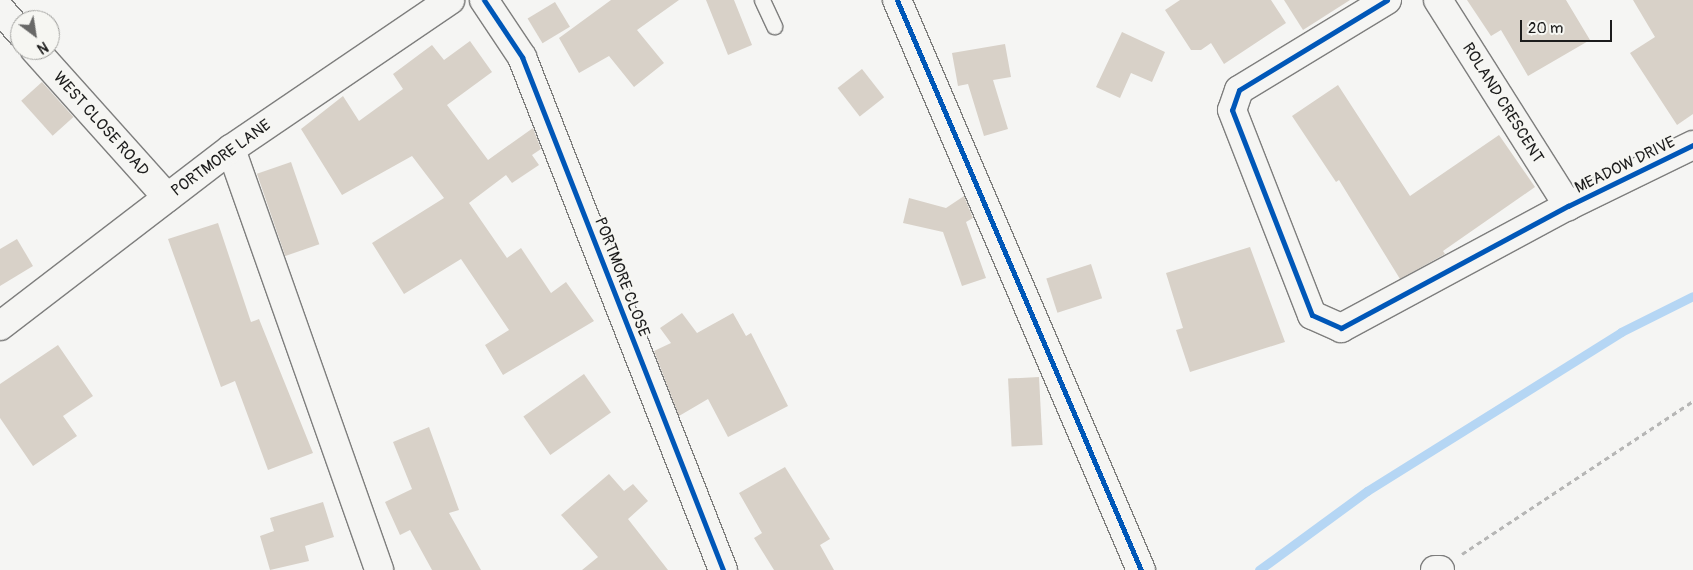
<!DOCTYPE html>
<html>
<head>
<meta charset="utf-8">
<style>
  body { margin:0 }
  #map { position:relative; width:1693px; height:570px; overflow:hidden; background:#f5f5f3; font-family:Pangolin,sans-serif }
  div>[style] { position:absolute }
  .stream>* { height:9px; margin:-4.5px; padding:0 4.5px; transform-origin:4.5px; border-radius:4.5px; background:#b5d6f4 }
  .building>* { inset:0; background:#d8d1c8; transform-origin:0 0 }
  .path>* { height:3px; margin-top:-1.5px; transform-origin:0; background:repeating-linear-gradient(90deg,#b6b6b5 0 5px,transparent 0 9px) }
  .roads { filter:drop-shadow(1px 0 #7e7e7d) drop-shadow(-1px 0 #7e7e7d) drop-shadow(0 1px #7e7e7d) drop-shadow(0 -1px #7e7e7d) }
  .lane>* { height:15px; margin:-7.5px; padding:0 7.5px; transform-origin:7.5px; border-radius:7.5px; background:#f5f5f3 }
  .street>* { height:28px; margin:-14px; padding:0 14px; transform-origin:14px; border-radius:14px; background:#f5f5f3 }
  .cycleway>* { height:5px; margin:-2.5px; padding:0 2.5px; transform-origin:2.5px; border-radius:2.5px; background:#0057b8 }
  span { translate:-50% -50%; white-space:nowrap; text-align:center; line-height:1.15; -webkit-text-stroke:4.5px #f6f6f2; paint-order:stroke }
  .street-label { font-size:16px; color:#1c1c1c }
  .north { position:absolute; left:10px; top:10px; width:50px; height:50px; box-sizing:border-box; background:#f6f6f2; border:1px solid #9f9f9c; border-radius:50%; rotate:149deg; font-size:14px; font-weight:700; line-height:20px; text-align:center; color:#1c1c1c }
  .north::after { content:''; display:block; margin:auto; width:18px; height:22px; background:#686867; clip-path:polygon(50% 0,100% 100%,50% 72%,0 100%) }
  .scale { position:absolute; left:1520px; top:20px; width:92px; height:22px; box-sizing:border-box; border:2px solid #1c1c1c; border-top:0; padding-left:6px; font-size:15px; line-height:18px; white-space:nowrap; color:#1c1c1c; -webkit-text-stroke:4px #f6f6f2; paint-order:stroke }
</style>
</head>
<body>
<div id="map">
  <div class="stream">
    <div style="left:1259px;top:570px;width:134px;rotate:-36.2deg"></div>
    <div style="left:1367px;top:491px;width:300px;rotate:-32deg"></div>
    <div style="left:1621px;top:332px;width:80px;rotate:-26.6deg"></div>
  </div>
  <div class="building">
    <div style="clip-path:polygon(611px 0,679px 0,637px 30px,664px 63px,634px 87px,609px 56px,579px 73px,559px 38px)"></div>
    <div style="clip-path:polygon(706px 0,734px 0,752px 45px,728px 55px)"></div>
    <div style="clip-path:polygon(1180px 0,1271px 0,1286px 23px,1224px 64px,1211px 43px,1201px 50px,1191px 50px,1165px 10px)"></div>
    <div style="clip-path:polygon(1284px 0,1350px 0,1303px 30px)"></div>
    <div style="clip-path:polygon(1467px 0,1566px 0,1590px 40px,1528px 76px,1501px 30px,1491px 36px)"></div>
    <div style="clip-path:polygon(1633px 0,1693px 0,1693px 114px,1677px 125px,1630px 53px,1655px 37px)"></div>
    <div style="left:555px;top:2px;width:29px;height:32px;rotate:59deg"></div>
    <div style="clip-path:polygon(1122px 32px,1165px 52px,1152px 82px,1131px 73px,1120px 98px,1096px 87px)"></div>
    <div style="clip-path:polygon(470px 41px,492px 72px,447px 105px,488px 160px,533px 128px,541px 149px,532px 155px,539px 165px,512px 183px,506px 175px,469px 203px,507px 258px,521px 248px,551px 293px,566px 282px,594px 321px,503px 375px,485px 345px,509px 330px,461px 259px,404px 294px,372px 243px,444px 198px,412px 156px,342px 195px,301px 129px,343px 96px,359px 121px,403px 89px,393px 74px,432px 45px,444px 60px)"></div>
    <div style="clip-path:polygon(1005px 44px,1011px 77px,993px 80px,1008px 129px,984px 136px,968px 84px,958px 86px,952px 53px)"></div>
    <div style="left:862px;top:69px;width:36px;height:31px;rotate:52deg"></div>
    <div style="left:42px;top:82px;width:47px;height:28px;rotate:48deg"></div>
    <div style="clip-path:polygon(1338px 85px,1410px 196px,1499px 135px,1535px 187px,1443px 251px,1445px 254px,1400px 279px,1339px 180px,1336px 182px,1292px 116px)"></div>
    <div style="left:291px;top:162px;width:87px;height:36px;rotate:71deg"></div>
    <div style="clip-path:polygon(964px 196px,973px 218px,966px 222px,986px 278px,962px 286px,943px 232px,903px 223px,909px 198px,946px 208px)"></div>
    <div style="clip-path:polygon(218px 223px,251px 322px,259px 319px,313px 453px,268px 470px,235px 381px,221px 387px,168px 239px)"></div>
    <div style="clip-path:polygon(17px 239px,33px 266px,0 286px,0 249px)"></div>
    <div style="clip-path:polygon(1250px 247px,1285px 342px,1190px 372px,1176px 330px,1183px 328px,1166px 273px)"></div>
    <div style="left:1091px;top:264px;width:36px;height:47px;rotate:72deg"></div>
    <div style="clip-path:polygon(682px 313px,697px 333px,733px 313px,746px 336px,751px 333px,788px 406px,728px 437px,708px 399px,679px 416px,654px 351px,671px 343px,660px 328px)"></div>
    <div style="clip-path:polygon(58px 345px,93px 396px,63px 416px,77px 436px,33px 466px,0 418px,0 384px)"></div>
    <div style="left:584px;top:374px;width:47px;height:74px;rotate:55deg"></div>
    <div style="left:1039px;top:377px;width:68px;height:31px;rotate:87deg"></div>
    <div style="clip-path:polygon(429px 427px,459px 510px,449px 513px,481px 570px,432px 570px,410px 530px,400px 535px,385px 502px,412px 489px,393px 442px)"></div>
    <div style="clip-path:polygon(785px 467px,830px 539px,820px 545px,834px 570px,774px 570px,754px 538px,762px 533px,739px 493px)"></div>
    <div style="clip-path:polygon(609px 474px,624px 491px,633px 484px,648px 501px,628px 519px,668px 570px,582px 570px,598px 557px,561px 515px)"></div>
    <div style="clip-path:polygon(323px 502px,334px 537px,305px 546px,309px 561px,270px 570px,260px 536px,274px 531px,270px 518px)"></div>
  </div>
  <div class="path">
    <div style="left:1462px;top:554px;width:277px;rotate:-33.5deg"></div>
  </div>
  <div class="roads">
    <div class="lane">
      <div style="left:762px;top:0;width:29px;rotate:65deg"></div>
    </div>
    <div class="street">
      <div style="left:484px;top:0;width:69px;rotate:56.3deg"></div>
      <div style="left:522px;top:57px;width:551px;rotate:68.6deg"></div>
      <div style="left:897px;top:0;width:620px;rotate:66.83deg"></div>
      <div style="left:1387px;top:0;width:173px;rotate:148.7deg"></div>
      <div style="left:1239px;top:90px;width:21px;rotate:109deg"></div>
      <div style="left:1232px;top:110px;width:220px;rotate:68.7deg"></div>
      <div style="left:1312px;top:315px;width:32px;rotate:24deg"></div>
      <div style="left:1341px;top:328px;width:258px;rotate:-28.3deg"></div>
      <div style="left:1568px;top:206px;width:139px;rotate:-26deg"></div>
      <div style="left:1438px;top:0;width:244px;rotate:57.7deg"></div>
      <div style="left:0;top:9px;width:30px;rotate:49deg"></div>
      <div style="left:35px;top:50px;width:198px;rotate:48.1deg"></div>
      <div style="left:231px;top:149px;width:446px;rotate:70.6deg"></div>
      <div style="left:0;top:326px;width:291px;rotate:-37.5deg"></div>
      <div style="left:231px;top:149px;width:265px;rotate:-34.2deg"></div>
      <div style="left:1435px;top:570px;width:5px"></div>
    </div>
  </div>
  <div class="cycleway">
    <div style="left:484px;top:0;width:69px;rotate:56.3deg"></div>
    <div style="left:522px;top:57px;width:551px;rotate:68.6deg"></div>
    <div style="left:897px;top:0;width:620px;rotate:66.83deg"></div>
    <div style="left:1387px;top:0;width:173px;rotate:148.7deg"></div>
    <div style="left:1239px;top:90px;width:21px;rotate:109deg"></div>
    <div style="left:1232px;top:110px;width:220px;rotate:68.7deg"></div>
    <div style="left:1312px;top:315px;width:32px;rotate:24deg"></div>
    <div style="left:1341px;top:328px;width:258px;rotate:-28.3deg"></div>
    <div style="left:1568px;top:206px;width:139px;rotate:-26deg"></div>
  </div>
  <div class="street-label">
    <span style="left:1503px;top:103px;rotate:58deg">ROLAND CRESCENT</span>
    <span style="left:101px;top:124px;rotate:48deg">WEST CLOSE ROAD</span>
    <span style="left:221px;top:158px;rotate:-36deg">PORTMORE LANE</span>
    <span style="left:1625px;top:165px;rotate:-26deg">MEADOW DRIVE</span>
    <span style="left:622px;top:277px;rotate:69deg">PORTMORE CLOSE</span>
  </div>
  <div class="north">N</div>
  <div class="scale">20 m</div>
</div>
</body>
</html>
